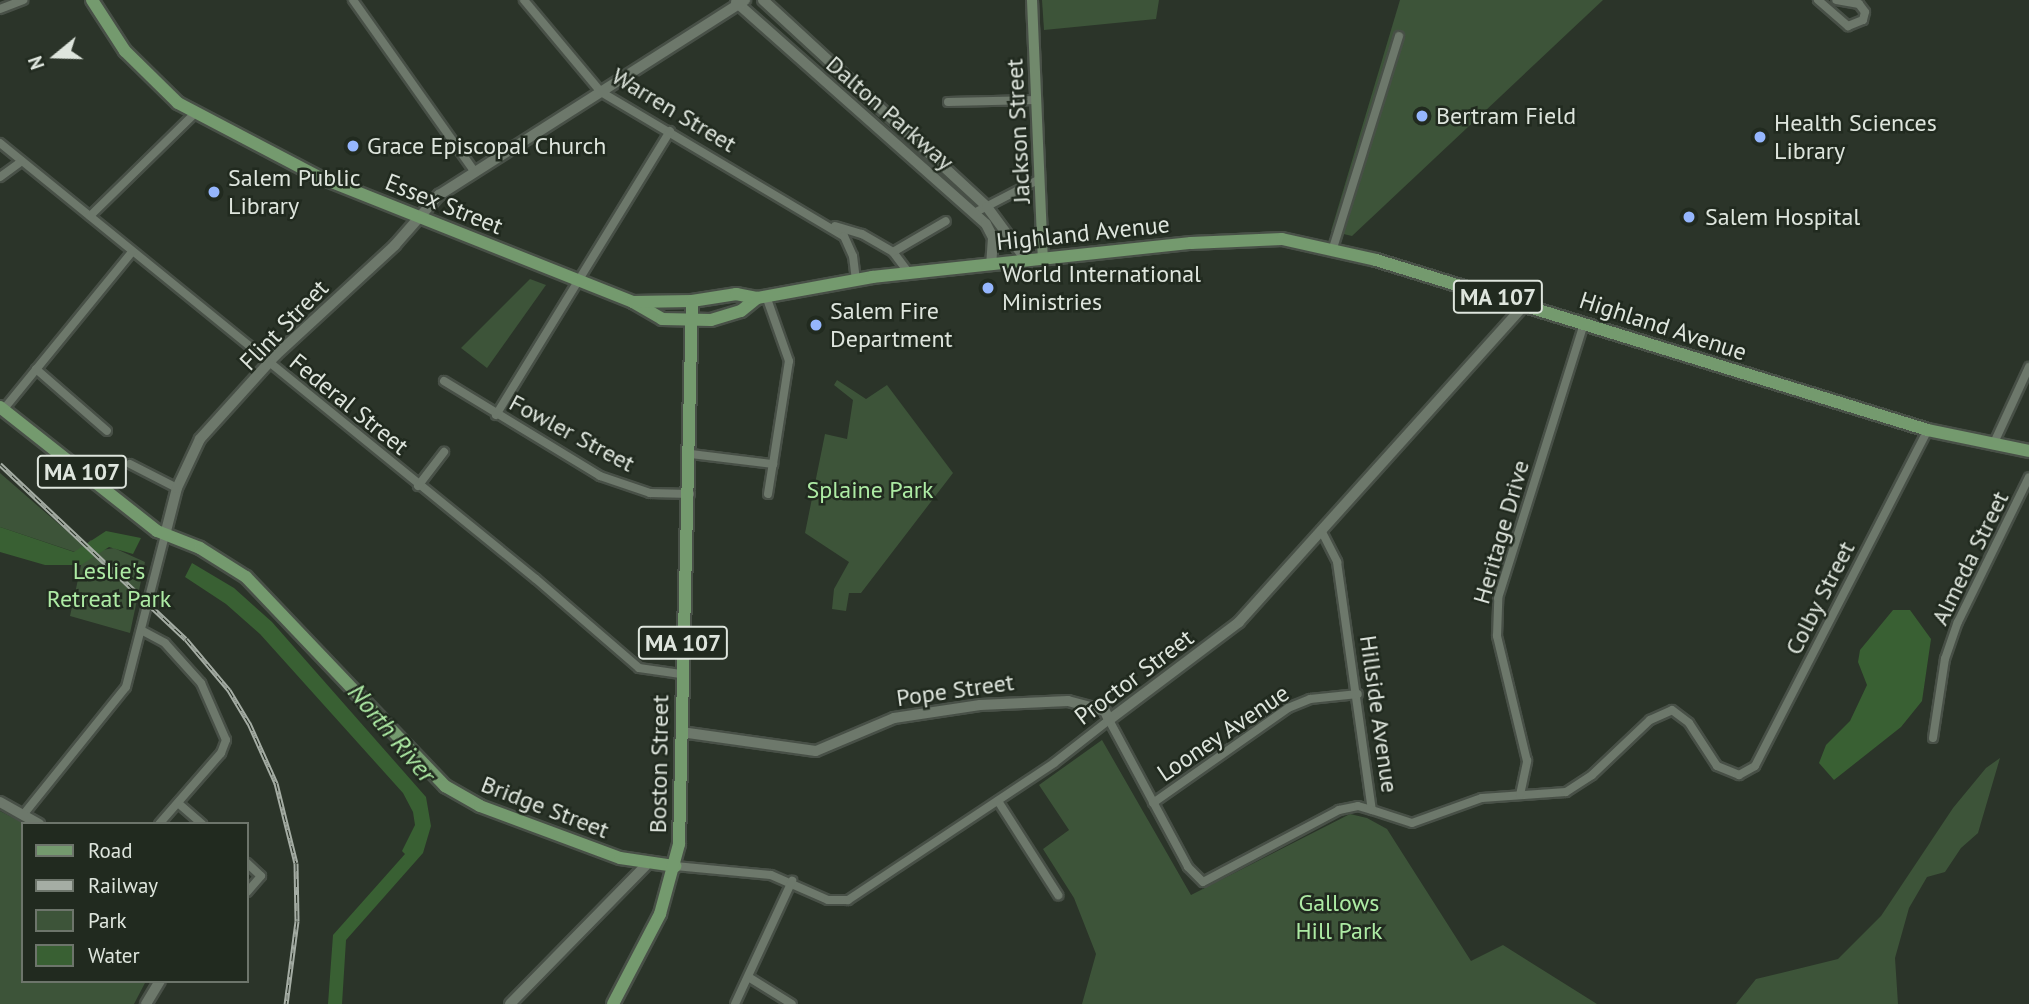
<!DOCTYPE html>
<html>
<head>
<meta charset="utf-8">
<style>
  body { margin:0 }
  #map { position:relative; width:2029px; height:1004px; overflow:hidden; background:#2b3429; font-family:"PT Sans",sans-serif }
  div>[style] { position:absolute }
  .green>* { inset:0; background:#3d5439 }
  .water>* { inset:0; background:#396033 }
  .roads { filter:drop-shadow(2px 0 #485047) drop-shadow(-2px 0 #485047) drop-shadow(0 2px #485047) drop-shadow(0 -2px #485047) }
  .minor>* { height:8px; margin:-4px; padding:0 4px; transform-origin:4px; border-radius:4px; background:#6d786b }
  .tertiary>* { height:10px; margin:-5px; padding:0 5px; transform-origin:5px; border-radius:5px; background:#6d786b }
  .secondary>* { height:10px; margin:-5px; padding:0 5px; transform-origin:5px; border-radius:5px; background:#71896c }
  .primary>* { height:12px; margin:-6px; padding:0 6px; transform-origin:6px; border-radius:6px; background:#749a6e }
  .rail>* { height:5px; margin-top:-2.5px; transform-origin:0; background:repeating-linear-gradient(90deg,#212a1f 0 8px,#a5ada4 0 16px); box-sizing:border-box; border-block:2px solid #a5ada4 }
  .dots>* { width:19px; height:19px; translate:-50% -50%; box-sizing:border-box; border:4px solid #212a1f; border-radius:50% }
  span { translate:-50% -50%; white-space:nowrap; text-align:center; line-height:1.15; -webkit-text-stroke:5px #212a1f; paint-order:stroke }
  .shield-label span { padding:2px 5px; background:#212a1f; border:2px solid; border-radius:5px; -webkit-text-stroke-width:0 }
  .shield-label { font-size:23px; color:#dee5dd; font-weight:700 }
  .street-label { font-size:24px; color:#dee5dd }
  .poi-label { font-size:24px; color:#dee5dd }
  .left { translate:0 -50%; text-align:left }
  .park-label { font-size:24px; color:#adeba4 }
  .water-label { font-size:26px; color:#afeda6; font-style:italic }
  .legend { position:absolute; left:21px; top:822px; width:228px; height:161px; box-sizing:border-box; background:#212a1f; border:2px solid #6d756b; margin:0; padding:9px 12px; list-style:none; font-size:21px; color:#dee5dd }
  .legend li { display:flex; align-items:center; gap:14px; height:35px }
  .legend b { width:35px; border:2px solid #6d756b }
  .north { position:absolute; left:21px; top:21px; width:70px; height:70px; -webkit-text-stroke:5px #212a1f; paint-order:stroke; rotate:251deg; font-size:19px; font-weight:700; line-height:28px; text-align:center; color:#dee5dd }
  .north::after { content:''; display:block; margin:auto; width:24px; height:32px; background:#dee5dd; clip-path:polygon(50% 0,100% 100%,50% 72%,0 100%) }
</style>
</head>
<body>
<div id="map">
  <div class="green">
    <div style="clip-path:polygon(1042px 0,1159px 0,1156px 19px,1044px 30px)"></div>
    <div style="clip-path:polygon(1400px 0,1603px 0,1352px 236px,1331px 231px)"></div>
    <div style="clip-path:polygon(530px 279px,546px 285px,487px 368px,461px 348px)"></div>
    <div style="clip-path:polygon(837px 380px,866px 399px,887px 385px,953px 473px,861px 593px,849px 593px,846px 611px,832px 609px,834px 589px,849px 562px,805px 533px,825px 434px,847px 439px,853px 400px,834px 385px)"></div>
    <div style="clip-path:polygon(0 473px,84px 546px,91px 540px,102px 550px,114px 548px,145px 562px,130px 633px,70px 616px,82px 561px,75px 552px,0 527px)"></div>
    <div style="clip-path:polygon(1102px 740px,1191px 895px,1350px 814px,1367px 818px,1387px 829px,1471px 961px,1503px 945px,1597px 1004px,1082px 1004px,1096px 954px,1074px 898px,1043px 849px,1069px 830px,1039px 785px)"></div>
    <div style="clip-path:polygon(2000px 758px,1978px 833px,1961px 848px,1945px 872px,1927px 877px,1909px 908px,1895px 958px,1898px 1004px,1736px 1004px,1756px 979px,1838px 959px,1881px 916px,1953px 808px,1986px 768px)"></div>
    <div style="clip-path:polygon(0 811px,25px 824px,23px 981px,146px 981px,134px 1004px,0 1004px)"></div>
  </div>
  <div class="water">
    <div style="clip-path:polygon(0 527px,74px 552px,106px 531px,141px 538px,133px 554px,109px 547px,81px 565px,45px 565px,0 552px)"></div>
    <div style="clip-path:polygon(192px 563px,234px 588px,272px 622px,426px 797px,431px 826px,423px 853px,346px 940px,342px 1004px,328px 1004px,333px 935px,405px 854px,402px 851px,415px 825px,413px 812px,403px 793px,260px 634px,226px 604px,185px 577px)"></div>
    <div style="clip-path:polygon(1893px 610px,1910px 610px,1931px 639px,1922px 701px,1901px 727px,1834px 780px,1819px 763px,1826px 745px,1850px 721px,1867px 685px,1858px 662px,1860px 650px)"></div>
  </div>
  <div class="roads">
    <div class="minor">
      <div style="left:353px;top:0;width:209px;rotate:54.7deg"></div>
      <div style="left:524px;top:0;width:120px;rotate:50.1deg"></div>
      <div style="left:601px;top:92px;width:282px;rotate:30.7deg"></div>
      <div style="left:844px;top:236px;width:22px;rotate:66deg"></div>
      <div style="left:853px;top:256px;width:23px;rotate:83deg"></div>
      <div style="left:1818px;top:0;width:40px;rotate:41deg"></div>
      <div style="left:1848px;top:26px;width:16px;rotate:-22deg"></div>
      <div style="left:1863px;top:20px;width:8px;rotate:-76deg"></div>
      <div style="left:1865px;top:12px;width:10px;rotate:-127deg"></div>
      <div style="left:1859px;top:4px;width:23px;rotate:-170deg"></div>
      <div style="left:0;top:9px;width:25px;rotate:-21deg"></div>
      <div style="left:948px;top:102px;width:89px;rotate:-1.3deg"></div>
      <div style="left:0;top:143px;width:691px;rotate:39.13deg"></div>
      <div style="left:536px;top:579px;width:136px;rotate:40.8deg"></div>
      <div style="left:639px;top:668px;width:42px;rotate:8.1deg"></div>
      <div style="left:0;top:177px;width:27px;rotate:-36deg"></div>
      <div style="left:974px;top:213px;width:74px;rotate:-27.3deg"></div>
      <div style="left:90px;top:216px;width:146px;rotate:-44.4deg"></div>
      <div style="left:835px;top:226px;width:28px;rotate:17deg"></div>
      <div style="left:862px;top:234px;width:36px;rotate:30deg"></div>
      <div style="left:893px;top:252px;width:26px;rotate:53deg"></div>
      <div style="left:1333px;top:248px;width:222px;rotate:-72.7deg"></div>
      <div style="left:893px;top:252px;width:61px;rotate:-30.3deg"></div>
      <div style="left:36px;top:369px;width:94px;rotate:41.1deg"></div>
      <div style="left:444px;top:381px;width:183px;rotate:31.3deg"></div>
      <div style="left:600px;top:476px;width:53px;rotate:18.8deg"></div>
      <div style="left:650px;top:493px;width:40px;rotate:1.4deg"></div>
      <div style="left:3px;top:410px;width:204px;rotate:-50.8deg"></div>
      <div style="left:496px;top:415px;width:333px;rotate:-58.5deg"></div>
      <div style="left:1993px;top:445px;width:86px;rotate:-65.2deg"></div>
      <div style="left:691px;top:454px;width:83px;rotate:7deg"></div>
      <div style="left:773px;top:464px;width:104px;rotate:-81.2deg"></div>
      <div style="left:789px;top:361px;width:69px;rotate:-109.5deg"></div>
      <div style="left:130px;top:464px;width:53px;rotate:27.1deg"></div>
      <div style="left:418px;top:486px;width:43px;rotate:-52.6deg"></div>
      <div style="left:768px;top:494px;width:30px;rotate:-81deg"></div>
      <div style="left:1321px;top:530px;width:36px;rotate:63deg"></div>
      <div style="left:1337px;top:562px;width:250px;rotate:82deg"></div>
      <div style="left:1372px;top:810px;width:42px;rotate:18deg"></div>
      <div style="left:1412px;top:823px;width:74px;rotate:-19.7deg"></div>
      <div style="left:1482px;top:798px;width:84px;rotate:-4.1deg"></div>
      <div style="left:1566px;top:792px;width:31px;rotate:-33deg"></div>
      <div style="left:1592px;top:775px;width:80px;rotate:-43.5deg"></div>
      <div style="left:1650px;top:720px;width:24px;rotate:-24deg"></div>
      <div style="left:1672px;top:710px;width:21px;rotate:37deg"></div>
      <div style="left:1689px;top:723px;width:51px;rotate:56.9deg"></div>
      <div style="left:1717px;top:766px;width:24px;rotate:22deg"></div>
      <div style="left:1739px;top:775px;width:18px;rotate:-29deg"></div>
      <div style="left:1755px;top:766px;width:378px;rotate:-62.8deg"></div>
      <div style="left:141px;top:630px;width:27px;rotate:28deg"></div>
      <div style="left:165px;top:643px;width:54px;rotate:48deg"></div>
      <div style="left:201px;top:683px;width:62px;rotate:66.3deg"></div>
      <div style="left:226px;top:740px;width:14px;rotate:111deg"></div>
      <div style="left:221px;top:753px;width:94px;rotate:131.1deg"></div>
      <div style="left:1933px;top:738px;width:80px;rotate:-81.4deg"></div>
      <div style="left:1945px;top:659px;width:39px;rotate:-71deg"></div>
      <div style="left:1958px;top:622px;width:161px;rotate:-63.9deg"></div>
      <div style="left:1520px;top:795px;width:35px;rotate:-78deg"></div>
      <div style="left:1527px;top:761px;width:129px;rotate:-103.5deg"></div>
      <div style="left:1497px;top:636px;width:38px;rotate:-88deg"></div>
      <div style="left:1498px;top:598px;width:288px;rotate:-72.6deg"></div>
      <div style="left:998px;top:801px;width:112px;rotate:57.4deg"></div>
      <div style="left:178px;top:803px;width:32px;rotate:41deg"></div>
      <div style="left:1153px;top:803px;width:165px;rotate:-35.1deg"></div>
      <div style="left:1288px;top:708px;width:24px;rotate:-22deg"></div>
      <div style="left:1310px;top:699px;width:48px;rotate:-5.9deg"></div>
      <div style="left:23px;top:815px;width:164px;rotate:-51.2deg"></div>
      <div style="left:126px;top:687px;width:157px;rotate:-75.6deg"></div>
      <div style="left:247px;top:863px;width:19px;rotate:43deg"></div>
      <div style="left:261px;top:876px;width:21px;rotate:131deg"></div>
      <div style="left:675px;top:866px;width:96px;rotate:5.4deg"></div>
      <div style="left:771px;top:875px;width:62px;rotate:23.7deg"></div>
      <div style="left:828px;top:900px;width:20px"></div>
      <div style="left:848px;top:900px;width:247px;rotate:-33.6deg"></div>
      <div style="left:1054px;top:763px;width:70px;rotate:-38deg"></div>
      <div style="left:1109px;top:720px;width:167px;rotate:61.7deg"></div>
      <div style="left:1188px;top:867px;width:21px;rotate:45deg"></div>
      <div style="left:1203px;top:882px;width:154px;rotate:-27.9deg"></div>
      <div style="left:1339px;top:810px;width:19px;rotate:-12deg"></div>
      <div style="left:1358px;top:806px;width:15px;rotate:16deg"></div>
      <div style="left:750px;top:978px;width:49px;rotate:31.8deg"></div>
      <div style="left:735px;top:1004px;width:136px;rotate:-65.1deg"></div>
    </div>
    <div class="tertiary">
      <div style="left:763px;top:0;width:305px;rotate:42.7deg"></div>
      <div style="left:987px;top:207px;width:67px;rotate:53.5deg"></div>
      <div style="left:736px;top:2px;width:334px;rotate:41.6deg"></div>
      <div style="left:986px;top:224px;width:16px;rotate:63deg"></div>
      <div style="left:993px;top:238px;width:26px;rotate:94deg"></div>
      <div style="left:165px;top:535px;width:49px;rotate:-75.7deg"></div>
      <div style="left:177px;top:488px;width:54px;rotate:-64.9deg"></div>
      <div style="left:200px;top:439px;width:113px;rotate:-47.9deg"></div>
      <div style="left:276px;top:355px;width:162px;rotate:-42.7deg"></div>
      <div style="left:395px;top:245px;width:67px;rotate:-48.7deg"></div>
      <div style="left:439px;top:195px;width:363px;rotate:-32.5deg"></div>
      <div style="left:681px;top:732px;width:136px;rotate:8deg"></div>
      <div style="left:816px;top:751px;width:85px;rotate:-22.9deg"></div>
      <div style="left:894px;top:718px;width:87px;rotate:-8.6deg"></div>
      <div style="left:980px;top:705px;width:88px;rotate:-2.6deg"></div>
      <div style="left:1068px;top:701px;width:38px;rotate:15deg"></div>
      <div style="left:1105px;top:711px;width:10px;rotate:66deg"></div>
      <div style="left:1109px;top:720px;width:163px;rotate:-37deg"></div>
      <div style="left:1239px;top:622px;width:426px;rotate:-48deg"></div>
      <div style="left:0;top:802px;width:45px;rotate:29.4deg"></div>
      <div style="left:146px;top:1004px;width:27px;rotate:-59deg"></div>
      <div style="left:510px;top:1004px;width:194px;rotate:-45.6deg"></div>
    </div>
    <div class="secondary">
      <div style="left:1032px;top:0;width:259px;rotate:87.6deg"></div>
    </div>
    <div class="primary">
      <div style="left:92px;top:0;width:61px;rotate:57.1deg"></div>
      <div style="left:125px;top:51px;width:74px;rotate:44.5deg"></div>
      <div style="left:178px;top:103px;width:159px;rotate:27.7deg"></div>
      <div style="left:319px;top:177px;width:338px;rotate:21.7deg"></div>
      <div style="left:633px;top:302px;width:34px;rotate:30deg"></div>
      <div style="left:662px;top:319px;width:49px;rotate:1.2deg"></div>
      <div style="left:711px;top:320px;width:31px;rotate:-17deg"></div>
      <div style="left:741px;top:311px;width:21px;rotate:-39deg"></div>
      <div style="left:633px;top:302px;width:59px;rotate:-1deg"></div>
      <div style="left:692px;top:301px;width:45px;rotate:-9deg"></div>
      <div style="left:736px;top:294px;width:21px;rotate:11deg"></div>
      <div style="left:757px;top:298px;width:117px;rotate:-10.3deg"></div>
      <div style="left:872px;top:277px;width:321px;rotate:-6.1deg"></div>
      <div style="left:1191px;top:243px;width:91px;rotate:-2.5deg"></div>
      <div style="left:1282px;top:239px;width:96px;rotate:12.6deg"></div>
      <div style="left:1376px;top:260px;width:578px;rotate:17.12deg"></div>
      <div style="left:1928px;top:430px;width:103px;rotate:11.7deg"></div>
      <div style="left:0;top:407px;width:200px;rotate:38.3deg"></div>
      <div style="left:157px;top:531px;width:46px;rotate:21.6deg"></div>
      <div style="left:200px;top:548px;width:54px;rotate:32.2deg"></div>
      <div style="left:246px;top:577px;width:289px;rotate:46.4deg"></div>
      <div style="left:445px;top:786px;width:40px;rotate:29.7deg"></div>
      <div style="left:480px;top:806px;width:149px;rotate:20.4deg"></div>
      <div style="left:620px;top:858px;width:56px;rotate:8.3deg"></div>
      <div style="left:613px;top:1004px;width:102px;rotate:-62.4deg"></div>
      <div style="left:660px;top:914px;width:73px;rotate:-74.8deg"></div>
      <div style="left:679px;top:844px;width:543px;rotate:-88.63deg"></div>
    </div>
  </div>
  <div class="rail">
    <div style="left:0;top:464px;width:255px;rotate:43.3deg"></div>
    <div style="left:186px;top:639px;width:67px;rotate:49.9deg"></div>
    <div style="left:229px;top:690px;width:39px;rotate:59deg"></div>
    <div style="left:249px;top:723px;width:66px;rotate:65.8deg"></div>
    <div style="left:276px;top:783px;width:82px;rotate:76deg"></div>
    <div style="left:296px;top:863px;width:58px;rotate:89deg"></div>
    <div style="left:297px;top:921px;width:84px;rotate:97.5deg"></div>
  </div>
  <div class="dots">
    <div style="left:1422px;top:116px;background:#95b6fd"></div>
    <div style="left:1760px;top:137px;background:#95b6fd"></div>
    <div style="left:353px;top:146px;background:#95b6fd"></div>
    <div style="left:214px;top:192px;background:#95b6fd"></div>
    <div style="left:1689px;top:217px;background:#95b6fd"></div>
    <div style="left:988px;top:288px;background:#95b6fd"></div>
    <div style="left:816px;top:325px;background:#95b6fd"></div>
  </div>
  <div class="shield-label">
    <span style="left:1498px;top:297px">MA 107</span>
    <span style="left:82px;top:472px">MA 107</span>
    <span style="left:683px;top:643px">MA 107</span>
  </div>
  <div class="street-label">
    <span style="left:674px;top:110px;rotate:31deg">Warren Street</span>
    <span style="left:890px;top:113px;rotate:41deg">Dalton Parkway</span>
    <span style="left:1018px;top:131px;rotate:-93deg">Jackson Street</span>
    <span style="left:444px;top:204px;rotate:22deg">Essex Street</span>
    <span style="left:1083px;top:233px;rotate:-6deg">Highland Avenue</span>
    <span style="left:284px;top:325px;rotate:-46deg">Flint Street</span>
    <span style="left:1663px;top:326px;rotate:18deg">Highland Avenue</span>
    <span style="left:349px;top:404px;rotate:39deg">Federal Street</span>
    <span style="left:572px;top:433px;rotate:28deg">Fowler Street</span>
    <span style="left:1501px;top:532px;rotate:-74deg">Heritage Drive</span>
    <span style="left:1970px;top:558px;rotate:-64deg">Almeda Street</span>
    <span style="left:1820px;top:598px;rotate:-63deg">Colby Street</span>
    <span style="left:1134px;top:677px;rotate:-37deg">Proctor Street</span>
    <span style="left:955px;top:690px;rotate:-8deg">Pope Street</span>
    <span style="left:1379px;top:714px;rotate:82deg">Hillside Avenue</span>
    <span style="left:1223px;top:733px;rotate:-34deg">Looney Avenue</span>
    <span style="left:659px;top:764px;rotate:-89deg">Boston Street</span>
    <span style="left:545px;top:807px;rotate:21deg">Bridge Street</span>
  </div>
  <div class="poi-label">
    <span class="left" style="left:1436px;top:116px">Bertram Field</span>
    <span class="left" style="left:1774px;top:137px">Health Sciences<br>Library</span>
    <span class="left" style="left:367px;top:146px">Grace Episcopal Church</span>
    <span class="left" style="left:228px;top:192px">Salem Public<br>Library</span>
    <span class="left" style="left:1705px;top:217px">Salem Hospital</span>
    <span class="left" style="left:1002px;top:288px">World International<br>Ministries</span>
    <span class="left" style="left:830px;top:325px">Salem Fire<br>Department</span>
  </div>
  <div class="park-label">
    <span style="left:870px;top:490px">Splaine Park</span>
    <span style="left:109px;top:585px">Leslie's<br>Retreat Park</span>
    <span style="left:1339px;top:917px">Gallows<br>Hill Park</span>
  </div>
  <div class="water-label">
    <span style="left:392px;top:733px;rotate:50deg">North River</span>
  </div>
  <ul class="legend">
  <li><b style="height:9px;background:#749a6e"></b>Road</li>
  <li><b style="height:9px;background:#a5ada4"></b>Railway</li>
  <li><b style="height:19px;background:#3d5439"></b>Park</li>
  <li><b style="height:19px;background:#396033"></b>Water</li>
  </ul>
  <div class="north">N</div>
</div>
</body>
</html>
